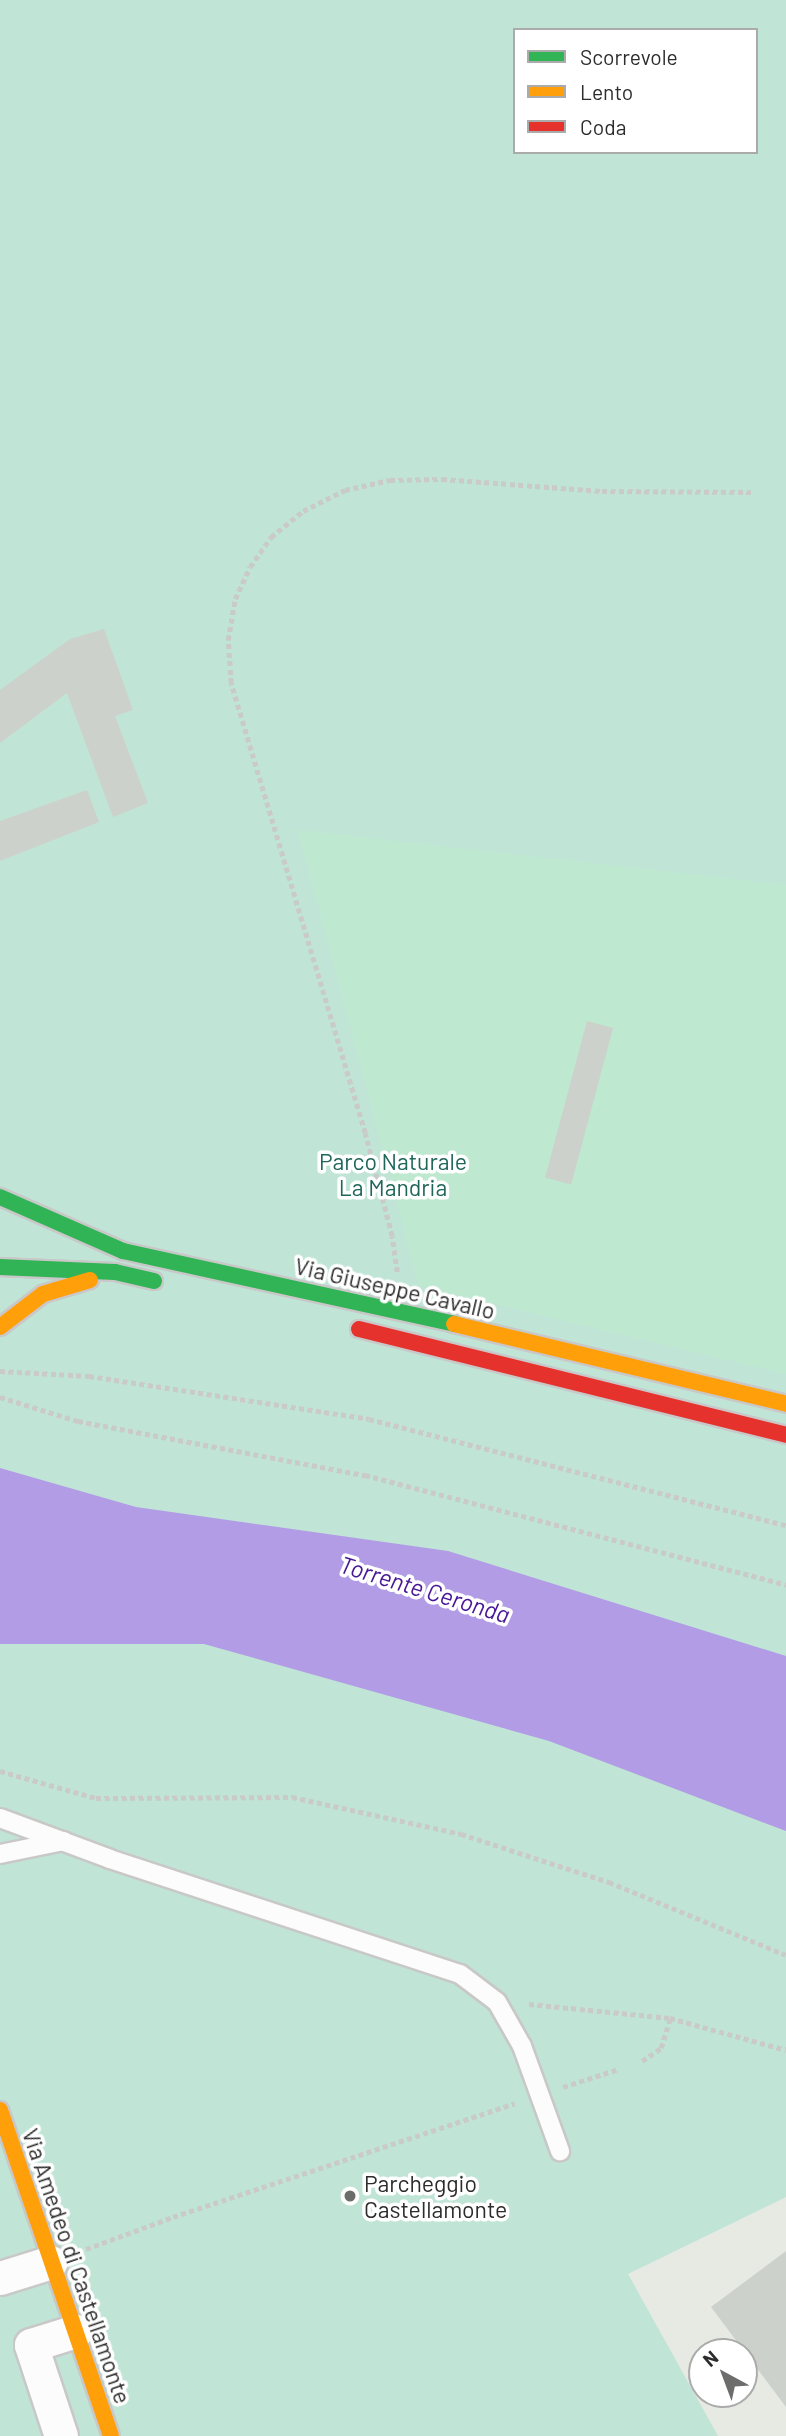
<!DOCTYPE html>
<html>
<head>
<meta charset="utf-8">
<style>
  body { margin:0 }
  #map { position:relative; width:786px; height:2436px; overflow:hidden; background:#e6eae3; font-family:Barlow,sans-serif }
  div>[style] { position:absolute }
  .green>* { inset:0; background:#c0e4d6 }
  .pitch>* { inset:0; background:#bee8cf }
  .water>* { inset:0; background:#b29ce6 }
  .building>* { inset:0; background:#cdd1cb; transform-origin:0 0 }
  .path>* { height:4.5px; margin-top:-2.25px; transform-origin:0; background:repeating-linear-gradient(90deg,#c9cac9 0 5px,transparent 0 8.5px) }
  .roads { filter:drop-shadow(2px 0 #c9c8c8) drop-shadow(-2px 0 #c9c8c8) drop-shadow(0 2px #c9c8c8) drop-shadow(0 -2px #c9c8c8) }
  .lane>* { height:18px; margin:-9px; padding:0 9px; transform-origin:9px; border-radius:9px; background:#fbfcfb }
  .street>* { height:33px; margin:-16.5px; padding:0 16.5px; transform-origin:16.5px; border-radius:16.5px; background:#fbfcfb }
  .fast>* { height:16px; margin:-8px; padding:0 8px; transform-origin:8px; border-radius:8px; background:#30b455 }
  .slow>* { height:16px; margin:-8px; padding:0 8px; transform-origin:8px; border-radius:8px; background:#ff9f0a }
  .jam>* { height:16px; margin:-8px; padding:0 8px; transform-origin:8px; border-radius:8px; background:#e5322d }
  .dots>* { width:19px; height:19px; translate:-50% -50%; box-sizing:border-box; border:4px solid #fff; border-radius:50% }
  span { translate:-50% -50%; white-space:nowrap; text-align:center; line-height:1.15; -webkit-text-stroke:7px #fff; paint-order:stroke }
  .park-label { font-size:23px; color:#20665a }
  .street-label { font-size:23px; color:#2c2c2c }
  .poi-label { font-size:23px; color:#2c2c2c }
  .left { translate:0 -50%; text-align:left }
  .water-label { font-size:24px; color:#481796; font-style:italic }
  .legend { position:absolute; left:513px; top:28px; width:245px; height:126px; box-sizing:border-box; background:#fff; border:2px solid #ababab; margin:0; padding:9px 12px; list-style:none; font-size:21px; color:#2c2c2c }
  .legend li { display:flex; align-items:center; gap:14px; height:35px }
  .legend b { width:35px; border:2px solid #ababab }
  .north { position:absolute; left:688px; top:2338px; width:70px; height:70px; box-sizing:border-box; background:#fff; border:2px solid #ababab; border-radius:50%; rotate:319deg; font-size:19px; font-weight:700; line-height:28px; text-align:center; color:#2c2c2c }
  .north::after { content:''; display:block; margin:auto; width:24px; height:32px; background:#6d6e6c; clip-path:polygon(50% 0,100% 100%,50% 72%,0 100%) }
</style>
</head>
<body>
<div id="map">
  <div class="green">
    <div style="clip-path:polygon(evenodd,0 0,786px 0,786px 2197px,628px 2274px,718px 2436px,0 2436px,0 0,515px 30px,756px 30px,756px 152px,515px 152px,515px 30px)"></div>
  </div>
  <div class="pitch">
    <div style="clip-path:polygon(298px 830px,786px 885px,786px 1374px,419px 1286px)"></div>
  </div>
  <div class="water">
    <div style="clip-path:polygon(0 1468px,136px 1507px,448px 1551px,786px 1656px,786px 1831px,549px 1741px,204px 1644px,0 1644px)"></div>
  </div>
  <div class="building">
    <div style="clip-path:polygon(104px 629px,133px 710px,115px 716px,148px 803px,113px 817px,67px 693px,0 743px,0 690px,70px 639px)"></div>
    <div style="clip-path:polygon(87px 790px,99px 822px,0 861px,0 821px)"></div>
    <div style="left:587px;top:1021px;width:27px;height:162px;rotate:15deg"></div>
    <div style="clip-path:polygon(786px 2251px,786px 2407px,711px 2307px)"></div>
  </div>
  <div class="path">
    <div style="left:397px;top:1272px;width:36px;rotate:-98deg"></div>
    <div style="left:392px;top:1236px;width:106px;rotate:-104.7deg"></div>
    <div style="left:365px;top:1133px;width:470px;rotate:-106.6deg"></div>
    <div style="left:231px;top:683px;width:43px;rotate:-94deg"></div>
    <div style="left:228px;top:640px;width:42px;rotate:-80.3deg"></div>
    <div style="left:235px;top:599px;width:35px;rotate:-65deg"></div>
    <div style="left:250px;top:567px;width:37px;rotate:-55deg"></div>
    <div style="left:271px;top:537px;width:41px;rotate:-39.1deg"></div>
    <div style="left:303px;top:511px;width:47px;rotate:-26.6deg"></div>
    <div style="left:345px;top:490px;width:46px;rotate:-12.5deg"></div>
    <div style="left:390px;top:480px;width:52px;rotate:-1.1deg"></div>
    <div style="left:442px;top:479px;width:160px;rotate:4.3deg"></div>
    <div style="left:602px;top:491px;width:149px;rotate:0.4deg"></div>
    <div style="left:0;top:1371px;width:89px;rotate:3.2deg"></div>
    <div style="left:89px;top:1376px;width:283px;rotate:8.7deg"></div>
    <div style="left:369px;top:1419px;width:430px;rotate:14.3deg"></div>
    <div style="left:0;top:1397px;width:82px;rotate:17.1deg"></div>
    <div style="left:78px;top:1421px;width:292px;rotate:10.7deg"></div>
    <div style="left:365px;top:1475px;width:435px;rotate:14.6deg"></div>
    <div style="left:0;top:1771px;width:100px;rotate:15.7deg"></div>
    <div style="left:96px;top:1798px;width:196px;rotate:-0.3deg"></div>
    <div style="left:292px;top:1797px;width:173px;rotate:12.3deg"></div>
    <div style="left:461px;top:1834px;width:156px;rotate:18deg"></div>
    <div style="left:609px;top:1882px;width:191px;rotate:22.4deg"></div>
    <div style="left:529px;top:2004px;width:142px;rotate:5.7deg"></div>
    <div style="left:670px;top:2018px;width:120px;rotate:15.4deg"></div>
    <div style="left:642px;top:2061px;width:23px;rotate:-34deg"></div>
    <div style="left:661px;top:2048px;width:31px;rotate:-73deg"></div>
    <div style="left:563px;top:2087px;width:59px;rotate:-17.8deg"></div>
    <div style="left:86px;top:2249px;width:93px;rotate:-20.2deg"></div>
    <div style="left:173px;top:2217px;width:360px;rotate:-18.4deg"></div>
  </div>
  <div class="roads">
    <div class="lane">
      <div style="left:0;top:1818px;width:117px;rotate:20.4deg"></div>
      <div style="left:110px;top:1859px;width:368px;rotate:18.2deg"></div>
      <div style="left:460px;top:1974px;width:46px;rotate:37.1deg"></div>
      <div style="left:497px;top:2002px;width:51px;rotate:60.4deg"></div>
      <div style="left:522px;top:2046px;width:112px;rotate:70.1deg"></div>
      <div style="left:0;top:1854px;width:65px;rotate:-11.5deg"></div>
    </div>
    <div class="street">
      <div style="left:0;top:2278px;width:53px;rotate:-17.4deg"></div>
      <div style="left:61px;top:2436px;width:96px;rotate:-108.2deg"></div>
      <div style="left:31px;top:2345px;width:47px;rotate:-17.3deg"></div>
    </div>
    <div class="fast">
      <div style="left:0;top:1197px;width:134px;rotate:23.7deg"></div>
      <div style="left:123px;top:1251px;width:339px;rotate:12.4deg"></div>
      <div style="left:0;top:1267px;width:115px;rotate:2.5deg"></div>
      <div style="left:115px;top:1272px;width:40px;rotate:13deg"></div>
    </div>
    <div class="slow">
      <div style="left:454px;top:1324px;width:342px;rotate:13.5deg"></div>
      <div style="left:0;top:1327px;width:54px;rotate:-37.5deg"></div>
      <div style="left:43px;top:1294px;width:49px;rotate:-16.6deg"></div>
      <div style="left:0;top:2110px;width:344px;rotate:71.2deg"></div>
    </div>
    <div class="jam">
      <div style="left:359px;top:1329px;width:440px;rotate:13.9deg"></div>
    </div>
  </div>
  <div class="dots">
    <div style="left:350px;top:2196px;background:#6d6e6c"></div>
  </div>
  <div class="park-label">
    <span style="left:393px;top:1174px">Parco Naturale<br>La Mandria</span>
  </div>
  <div class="street-label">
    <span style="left:395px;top:1288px;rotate:13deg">Via Giuseppe Cavallo</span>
    <span style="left:77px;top:2266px;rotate:71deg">Via Amedeo di Castellamonte</span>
  </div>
  <div class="poi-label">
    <span class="left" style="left:364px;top:2196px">Parcheggio<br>Castellamonte</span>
  </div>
  <div class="water-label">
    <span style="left:425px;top:1589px;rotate:17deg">Torrente Ceronda</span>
  </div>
  <ul class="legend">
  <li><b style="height:9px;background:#30b455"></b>Scorrevole</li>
  <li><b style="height:9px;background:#ff9f0a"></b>Lento</li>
  <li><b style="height:9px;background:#e5322d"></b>Coda</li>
  </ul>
  <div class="north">N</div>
</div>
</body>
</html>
